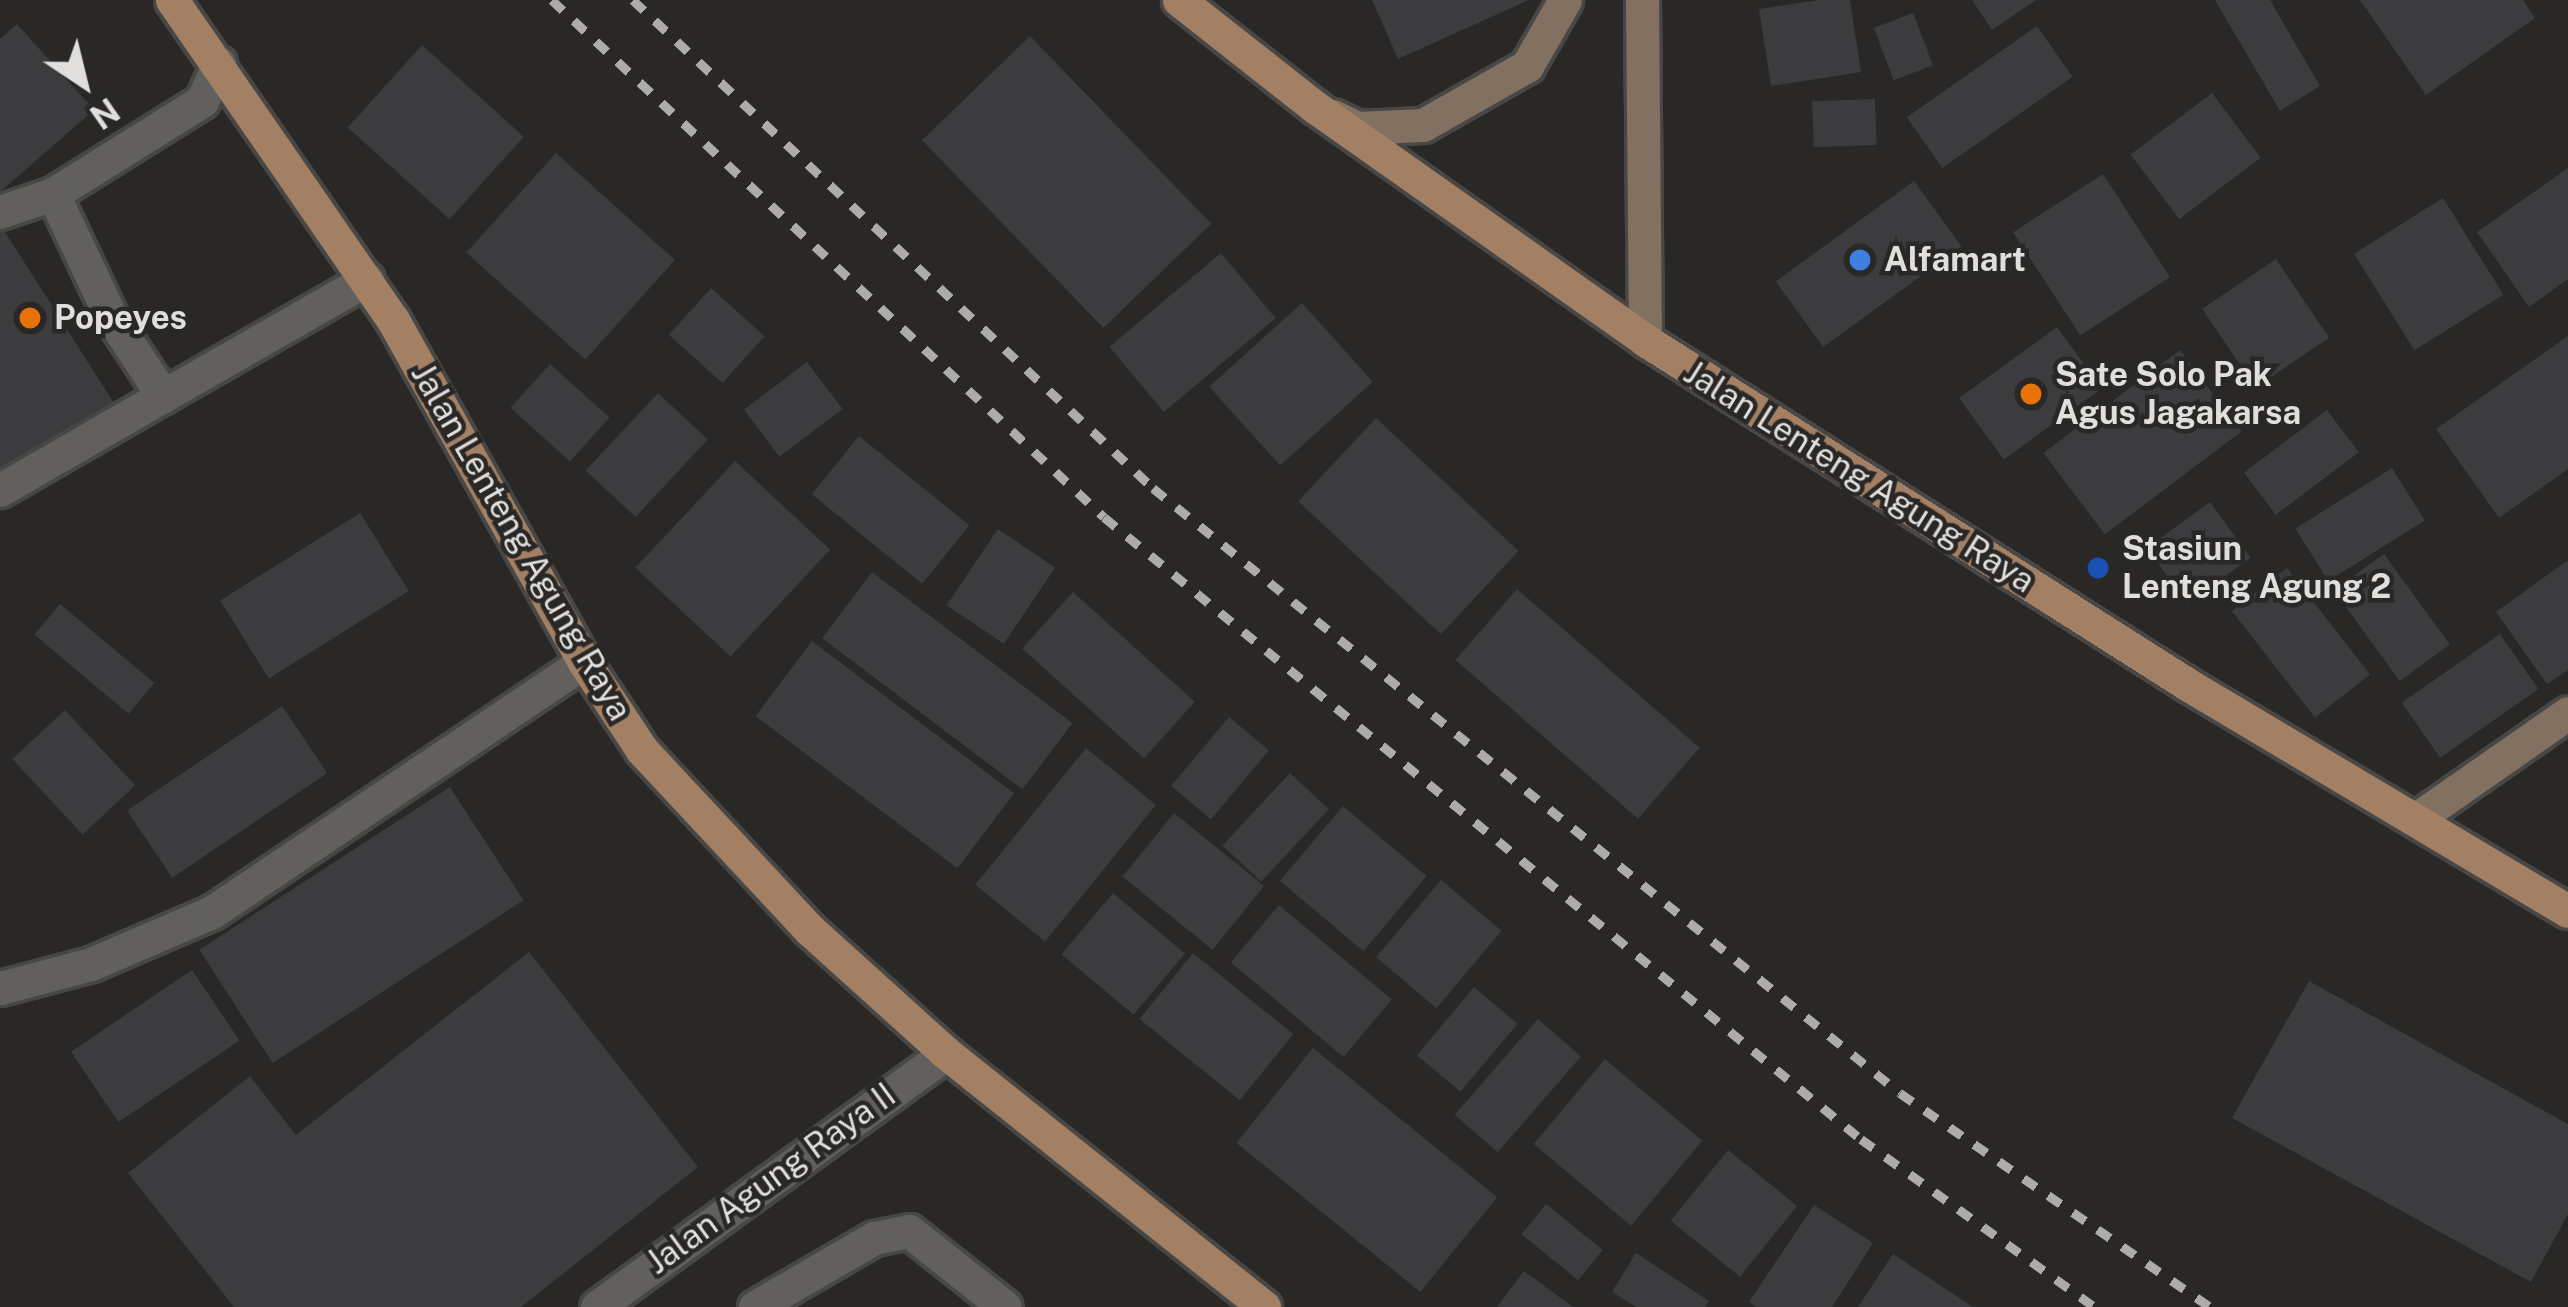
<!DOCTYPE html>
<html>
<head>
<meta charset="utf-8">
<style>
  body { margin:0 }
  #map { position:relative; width:2568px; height:1307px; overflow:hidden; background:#292826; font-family:"Public Sans",sans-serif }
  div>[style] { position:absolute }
  .building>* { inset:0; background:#3c3b3d; transform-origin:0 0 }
  .roads { filter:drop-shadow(3px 0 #484745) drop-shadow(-3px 0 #484745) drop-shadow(0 3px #484745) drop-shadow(0 -3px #484745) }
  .service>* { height:33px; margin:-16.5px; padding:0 16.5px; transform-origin:16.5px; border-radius:16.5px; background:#61605e }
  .minor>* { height:33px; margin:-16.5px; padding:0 16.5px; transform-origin:16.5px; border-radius:16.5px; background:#61605e }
  .tertiary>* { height:33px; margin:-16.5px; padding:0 16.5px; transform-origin:16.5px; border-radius:16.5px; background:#61605e }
  .secondary>* { height:33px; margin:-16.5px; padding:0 16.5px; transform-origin:16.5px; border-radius:16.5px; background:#827060 }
  .primary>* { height:33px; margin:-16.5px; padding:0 16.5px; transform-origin:16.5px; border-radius:16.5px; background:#a38063 }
  .rail>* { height:9px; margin-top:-4.5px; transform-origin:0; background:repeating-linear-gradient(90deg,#adacaa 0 15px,transparent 0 30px) }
  .dots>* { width:33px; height:33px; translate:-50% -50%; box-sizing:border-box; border:6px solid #292826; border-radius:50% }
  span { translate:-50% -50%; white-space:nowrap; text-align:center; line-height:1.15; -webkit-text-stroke:9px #292826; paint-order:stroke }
  .poi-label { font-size:33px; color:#e0dfdd; font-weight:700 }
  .left { translate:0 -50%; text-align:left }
  .street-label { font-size:33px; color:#e0dfdd }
  .north { position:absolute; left:24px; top:24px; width:120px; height:120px; -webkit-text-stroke:9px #292826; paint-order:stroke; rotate:145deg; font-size:33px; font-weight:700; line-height:48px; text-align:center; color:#e0dfdd }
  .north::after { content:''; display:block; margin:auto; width:42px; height:54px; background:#e0dfdd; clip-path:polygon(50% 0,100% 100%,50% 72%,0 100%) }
</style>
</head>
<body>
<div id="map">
  <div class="building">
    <div style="clip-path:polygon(1372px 0,1529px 0,1398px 59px)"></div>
    <div style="clip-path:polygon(1819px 0,1850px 0,1861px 72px,1771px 86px,1759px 9px)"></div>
    <div style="clip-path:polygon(1972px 0,2036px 0,1992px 30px)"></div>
    <div style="clip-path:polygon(2215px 0,2270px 0,2320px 86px,2280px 111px)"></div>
    <div style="clip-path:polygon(2360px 0,2523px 0,2535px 18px,2426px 95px)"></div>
    <div style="left:1913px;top:13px;width:56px;height:42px;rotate:69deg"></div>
    <div style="clip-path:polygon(17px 24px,94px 110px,0 192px,0 39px)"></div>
    <div style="left:2037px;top:26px;width:62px;height:159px;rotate:55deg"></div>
    <div style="left:1030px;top:36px;width:261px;height:150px;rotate:46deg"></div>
    <div style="left:422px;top:45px;width:137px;height:111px;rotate:42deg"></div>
    <div style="left:2212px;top:93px;width:81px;height:102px;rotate:53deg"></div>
    <div style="left:1875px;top:99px;width:46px;height:63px;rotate:88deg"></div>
    <div style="left:556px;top:153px;width:160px;height:134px;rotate:42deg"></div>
    <div style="clip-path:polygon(2568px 168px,2568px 279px,2529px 307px,2477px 232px)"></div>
    <div style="left:2103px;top:174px;width:123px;height:107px;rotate:57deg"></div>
    <div style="left:1914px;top:181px;width:81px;height:171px;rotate:54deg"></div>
    <div style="left:2443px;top:198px;width:114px;height:105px;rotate:58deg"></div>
    <div style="clip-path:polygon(0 224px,117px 408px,0 475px)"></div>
    <div style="left:1221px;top:253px;width:85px;height:146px;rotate:50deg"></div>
    <div style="left:2276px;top:259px;width:95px;height:89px;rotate:56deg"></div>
    <div style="left:711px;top:288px;width:72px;height:63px;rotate:42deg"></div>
    <div style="left:1302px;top:303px;width:106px;height:125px;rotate:48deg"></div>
    <div style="left:2057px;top:327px;width:76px;height:121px;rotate:54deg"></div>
    <div style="clip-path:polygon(2568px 336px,2568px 469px,2499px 518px,2436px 429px)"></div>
    <div style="left:2180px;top:350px;width:102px;height:171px;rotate:53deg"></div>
    <div style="left:807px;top:362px;width:59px;height:79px;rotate:53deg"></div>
    <div style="left:550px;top:364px;width:80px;height:59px;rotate:42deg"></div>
    <div style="left:658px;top:393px;width:68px;height:106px;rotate:43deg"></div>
    <div style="left:2327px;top:410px;width:53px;height:104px;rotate:53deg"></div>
    <div style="left:1376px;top:418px;width:195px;height:114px;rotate:43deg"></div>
    <div style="left:859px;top:436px;width:142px;height:75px;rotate:39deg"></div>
    <div style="left:735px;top:461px;width:130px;height:146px;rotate:43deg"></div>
    <div style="left:2392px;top:468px;width:62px;height:114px;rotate:58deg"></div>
    <div style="left:2210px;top:502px;width:69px;height:78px;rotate:54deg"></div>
    <div style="left:360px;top:513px;width:92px;height:165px;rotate:58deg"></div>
    <div style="left:998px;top:529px;width:69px;height:92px;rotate:34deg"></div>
    <div style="left:2384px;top:554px;width:112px;height:62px;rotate:54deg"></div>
    <div style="clip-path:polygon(2568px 560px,2568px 670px,2547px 684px,2496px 612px)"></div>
    <div style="left:2287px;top:568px;width:135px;height:70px;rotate:52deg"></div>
    <div style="left:872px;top:572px;width:251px;height:83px;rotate:37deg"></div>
    <div style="left:1517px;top:589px;width:242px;height:94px;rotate:41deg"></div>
    <div style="left:1073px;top:592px;width:164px;height:76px;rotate:42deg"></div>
    <div style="left:60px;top:604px;width:123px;height:40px;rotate:40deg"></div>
    <div style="left:2500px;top:634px;width:67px;height:120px;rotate:55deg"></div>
    <div style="left:812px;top:641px;width:253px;height:94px;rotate:37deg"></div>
    <div style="left:282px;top:706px;width:81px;height:187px;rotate:56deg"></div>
    <div style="left:65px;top:710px;width:103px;height:72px;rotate:47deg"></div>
    <div style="left:1229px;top:717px;width:52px;height:90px;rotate:40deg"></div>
    <div style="left:1086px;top:748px;width:90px;height:176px;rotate:39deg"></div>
    <div style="left:1290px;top:773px;width:53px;height:99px;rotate:43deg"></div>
    <div style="left:450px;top:787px;width:135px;height:299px;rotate:57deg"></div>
    <div style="left:1343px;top:806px;width:109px;height:98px;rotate:40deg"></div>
    <div style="left:1174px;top:813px;width:116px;height:82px;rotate:39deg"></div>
    <div style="left:1441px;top:880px;width:79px;height:101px;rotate:40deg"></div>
    <div style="left:1113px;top:893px;width:94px;height:80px;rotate:40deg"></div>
    <div style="left:1279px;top:905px;width:147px;height:75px;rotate:40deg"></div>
    <div style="clip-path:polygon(529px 952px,698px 1167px,521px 1307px,234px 1307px,128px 1173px,250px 1076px,296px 1135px)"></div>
    <div style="left:1193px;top:953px;width:129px;height:85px;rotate:39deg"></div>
    <div style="left:192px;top:970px;width:85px;height:146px;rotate:56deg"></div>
    <div style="clip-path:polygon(2309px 981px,2568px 1124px,2568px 1214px,2531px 1282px,2232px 1118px)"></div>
    <div style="left:1474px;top:987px;width:57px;height:89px;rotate:40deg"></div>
    <div style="left:1538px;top:1019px;width:57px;height:127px;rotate:41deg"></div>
    <div style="left:1313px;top:1048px;width:237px;height:122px;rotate:39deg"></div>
    <div style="left:1605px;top:1059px;width:127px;height:111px;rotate:40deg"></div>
    <div style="left:1728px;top:1150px;width:89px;height:91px;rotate:39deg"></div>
    <div style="left:1546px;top:1204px;width:73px;height:39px;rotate:39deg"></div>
    <div style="clip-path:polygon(1814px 1205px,1873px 1243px,1832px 1307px,1756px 1307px,1749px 1302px)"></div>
    <div style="clip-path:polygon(1636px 1253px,1709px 1301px,1705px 1307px,1636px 1307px,1612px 1292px)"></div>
    <div style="clip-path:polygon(1893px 1254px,1973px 1307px,1858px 1307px)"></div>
    <div style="clip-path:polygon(1524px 1271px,1573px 1307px,1497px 1307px)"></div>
  </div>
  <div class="roads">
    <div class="service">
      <div style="left:219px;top:63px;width:42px;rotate:114.1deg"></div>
      <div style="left:202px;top:101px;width:176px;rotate:148deg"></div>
      <div style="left:53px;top:194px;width:136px;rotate:64.8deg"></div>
      <div style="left:111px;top:317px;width:95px;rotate:56.6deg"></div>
      <div style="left:163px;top:396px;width:235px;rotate:-29.8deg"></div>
      <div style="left:0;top:212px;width:56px;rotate:-18.8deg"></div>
      <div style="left:0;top:490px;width:188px;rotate:-30deg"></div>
      <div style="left:755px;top:1307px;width:138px;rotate:-30.1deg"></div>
      <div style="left:874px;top:1238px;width:36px;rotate:-11deg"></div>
      <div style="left:909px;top:1231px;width:122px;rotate:38.4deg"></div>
    </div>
    <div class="minor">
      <div style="left:0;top:988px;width:94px;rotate:-14.8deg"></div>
      <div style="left:91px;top:964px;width:132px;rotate:-23.3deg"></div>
      <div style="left:212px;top:912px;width:448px;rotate:-33.9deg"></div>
    </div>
    <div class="tertiary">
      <div style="left:597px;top:1307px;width:432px;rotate:-36deg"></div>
    </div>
    <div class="secondary">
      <div style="left:1642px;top:0;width:340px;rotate:89.5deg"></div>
      <div style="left:1333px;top:116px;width:28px;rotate:26deg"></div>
      <div style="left:1358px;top:128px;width:65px;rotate:-2.6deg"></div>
      <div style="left:1423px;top:125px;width:120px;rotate:-29.6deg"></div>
      <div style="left:1527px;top:66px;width:76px;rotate:-60.1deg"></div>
      <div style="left:2416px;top:819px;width:185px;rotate:-34.9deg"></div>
    </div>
    <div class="primary">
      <div style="left:172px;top:0;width:389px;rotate:55.4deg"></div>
      <div style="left:393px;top:320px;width:392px;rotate:60.8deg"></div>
      <div style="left:584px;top:662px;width:105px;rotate:56.6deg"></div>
      <div style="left:642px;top:750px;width:246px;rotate:47deg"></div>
      <div style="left:810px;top:930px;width:183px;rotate:42.1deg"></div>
      <div style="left:946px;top:1053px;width:407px;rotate:38.6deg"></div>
      <div style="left:1179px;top:0;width:173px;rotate:38.2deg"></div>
      <div style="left:1315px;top:107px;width:404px;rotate:35.2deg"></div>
      <div style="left:1645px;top:340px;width:642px;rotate:32.4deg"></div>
      <div style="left:2187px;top:684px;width:443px;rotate:30.8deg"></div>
    </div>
  </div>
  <div class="rail">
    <div style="left:552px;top:0;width:756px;rotate:43.12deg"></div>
    <div style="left:1104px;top:517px;width:980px;rotate:39.41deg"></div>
    <div style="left:1861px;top:1139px;width:288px;rotate:35.7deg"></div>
    <div style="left:633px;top:0;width:713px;rotate:43.18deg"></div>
    <div style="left:1153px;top:488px;width:961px;rotate:39deg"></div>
    <div style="left:1900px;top:1093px;width:377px;rotate:34.6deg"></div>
  </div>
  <div class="dots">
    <div style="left:1860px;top:260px;background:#3f7fe0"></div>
    <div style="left:30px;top:318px;background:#e8710a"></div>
    <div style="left:2031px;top:394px;background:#e8710a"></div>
    <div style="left:2098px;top:568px;background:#1a4fb4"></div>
  </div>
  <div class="poi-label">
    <span class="left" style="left:1884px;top:260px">Alfamart</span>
    <span class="left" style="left:54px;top:318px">Popeyes</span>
    <span class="left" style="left:2055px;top:394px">Sate Solo Pak<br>Agus Jagakarsa</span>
    <span class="left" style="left:2122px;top:568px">Stasiun<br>Lenteng Agung 2</span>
  </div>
  <div class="street-label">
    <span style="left:1859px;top:477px;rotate:32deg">Jalan Lenteng Agung Raya</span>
    <span style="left:521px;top:542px;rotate:60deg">Jalan Lenteng Agung Raya</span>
    <span style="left:771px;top:1179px;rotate:-36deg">Jalan Agung Raya II</span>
  </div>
  <div class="north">N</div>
</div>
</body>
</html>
